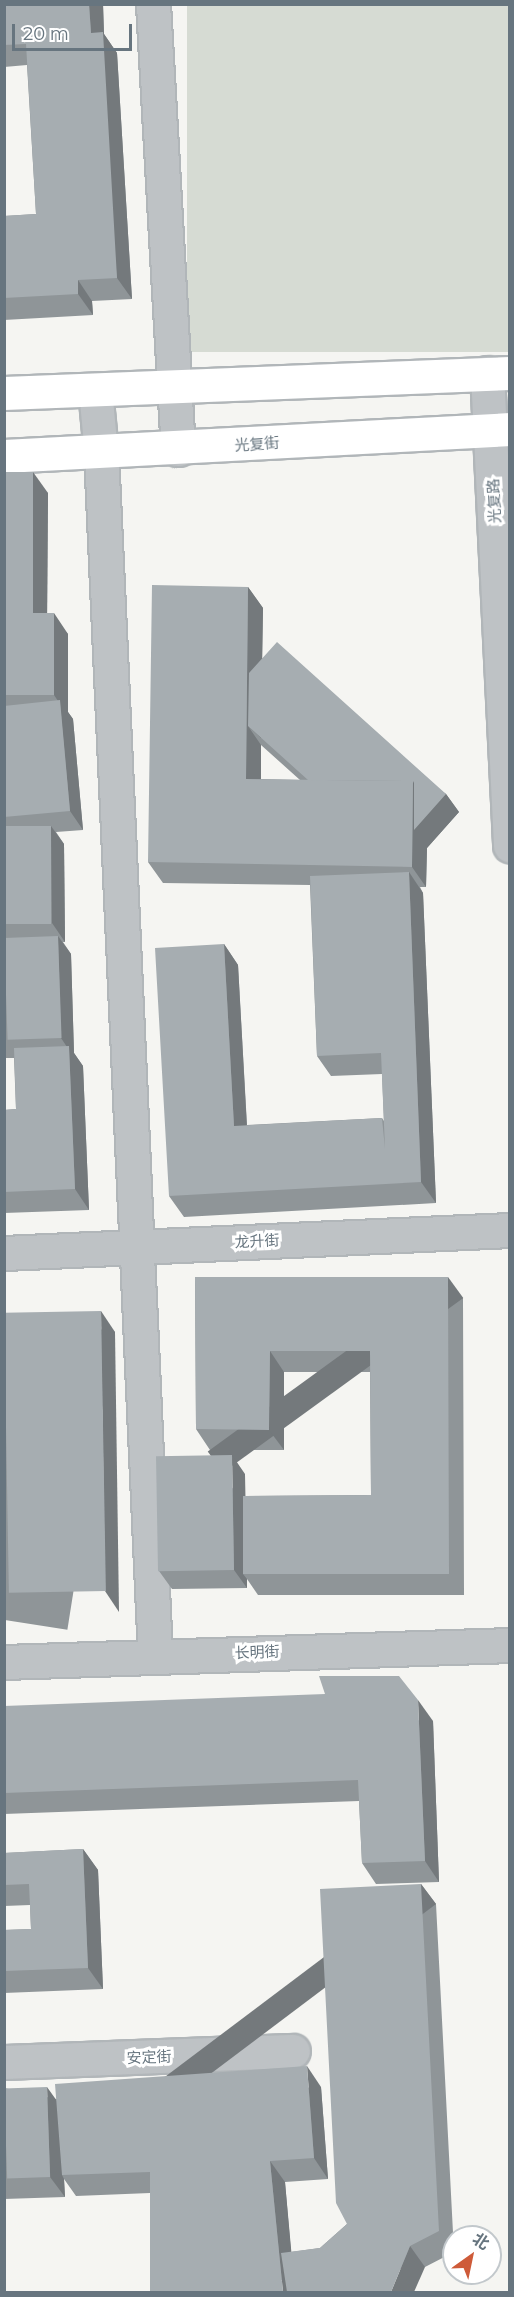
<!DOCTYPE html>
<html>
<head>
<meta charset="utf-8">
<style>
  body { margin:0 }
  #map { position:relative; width:514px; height:2297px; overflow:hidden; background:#f5f5f2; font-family:Montserrat,"Noto Sans SC",sans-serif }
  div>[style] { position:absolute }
  .green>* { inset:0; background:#d6dbd3; transform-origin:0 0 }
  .roads { filter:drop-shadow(2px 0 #b1b6b9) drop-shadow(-2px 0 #b1b6b9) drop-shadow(0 2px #b1b6b9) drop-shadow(0 -2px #b1b6b9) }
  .minor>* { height:33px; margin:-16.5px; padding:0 16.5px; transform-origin:16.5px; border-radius:16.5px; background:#bec2c5 }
  .tertiary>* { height:33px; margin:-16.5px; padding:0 16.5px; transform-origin:16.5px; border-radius:16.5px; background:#bec2c5 }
  .secondary>* { height:33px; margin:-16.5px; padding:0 16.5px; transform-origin:16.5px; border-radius:16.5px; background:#fff }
  .wall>* { inset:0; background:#8f9598; transform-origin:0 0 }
  .shaded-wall>* { inset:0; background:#74797c; transform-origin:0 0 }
  .building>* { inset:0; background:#a6adb1; transform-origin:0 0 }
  span { translate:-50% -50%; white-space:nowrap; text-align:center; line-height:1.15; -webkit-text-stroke:6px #fff; paint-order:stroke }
  .street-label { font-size:15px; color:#67757f }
  .frame { position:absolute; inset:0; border:6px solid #67757f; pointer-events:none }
  .north { position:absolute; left:442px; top:2225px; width:60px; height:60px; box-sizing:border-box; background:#fff; border:2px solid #c2c8cc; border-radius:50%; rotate:33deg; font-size:16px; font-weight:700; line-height:24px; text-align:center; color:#67757f }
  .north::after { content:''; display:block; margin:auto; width:21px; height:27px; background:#ce5b39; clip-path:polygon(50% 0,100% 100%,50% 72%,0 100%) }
  .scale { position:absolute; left:12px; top:24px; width:120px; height:27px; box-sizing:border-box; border:3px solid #67757f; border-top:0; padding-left:8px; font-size:18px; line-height:21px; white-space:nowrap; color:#67757f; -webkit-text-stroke:4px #fff; paint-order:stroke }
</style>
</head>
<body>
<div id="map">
  <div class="green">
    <div style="left:187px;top:5px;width:322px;height:347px"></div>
  </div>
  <div class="roads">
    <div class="minor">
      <div style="left:153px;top:4px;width:446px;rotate:86.8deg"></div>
      <div style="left:95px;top:390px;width:62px;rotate:84.5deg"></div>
      <div style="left:101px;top:452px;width:1204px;rotate:87.43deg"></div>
      <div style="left:4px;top:1253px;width:507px;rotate:-2.6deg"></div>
      <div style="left:4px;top:1662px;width:506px;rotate:-1.92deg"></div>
      <div style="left:4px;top:2062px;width:289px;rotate:-2.2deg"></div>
    </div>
    <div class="tertiary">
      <div style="left:487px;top:373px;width:473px;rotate:87.2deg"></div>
    </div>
    <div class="secondary">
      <div style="left:4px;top:393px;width:506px;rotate:-2.26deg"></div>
      <div style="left:4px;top:456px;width:507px;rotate:-3.05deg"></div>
    </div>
  </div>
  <div class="wall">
    <div style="clip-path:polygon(4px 4px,103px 4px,104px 34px,117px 53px,132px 299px,92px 301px,93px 315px,4px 320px,4px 216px,36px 214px,27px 65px,4px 67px)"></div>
    <div style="clip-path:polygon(4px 472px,48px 493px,47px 613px,68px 634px,68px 712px,73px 719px,83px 830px,56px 832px,64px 844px,65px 942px,63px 942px,71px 954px,74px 1053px,83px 1066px,89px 1210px,4px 1213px,4px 1110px,16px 1109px,14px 1058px,4px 1058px)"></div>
    <div style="clip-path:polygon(evenodd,248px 587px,263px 608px,262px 658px,446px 794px,459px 812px,427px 848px,426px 887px,420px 887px,423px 893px,436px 1203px,184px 1217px,169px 1196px,224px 944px,238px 965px,247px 1125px,382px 1118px,384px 1121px,382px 1074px,331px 1076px,317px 1056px,310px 885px,163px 883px,148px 862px,248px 587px,261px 745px,300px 780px,261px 779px,261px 745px)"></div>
    <div style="clip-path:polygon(195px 1277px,463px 1298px,464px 1595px,258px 1595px,247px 1579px,247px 1588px,172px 1589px,159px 1571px,245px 1474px,245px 1496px,371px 1495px,370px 1372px,284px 1372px,284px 1450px,210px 1450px,196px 1429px)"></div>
    <div style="left:4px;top:1314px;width:112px;height:302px;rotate:9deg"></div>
    <div style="clip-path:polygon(4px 1706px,433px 1721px,439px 1882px,376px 1884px,362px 1863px,359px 1801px,4px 1814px)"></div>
    <div style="clip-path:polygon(83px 1849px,98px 1870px,103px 1989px,4px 1993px,4px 1930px,31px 1929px,30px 1905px,4px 1906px,4px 1853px)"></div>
    <div style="clip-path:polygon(421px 1884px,436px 1904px,454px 2252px,425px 2267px,150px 2292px,150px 2193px,76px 2196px,64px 2179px,65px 2197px,4px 2199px,4px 2088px,56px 2099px,321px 2087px,328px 2179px,285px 2182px,291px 2252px,320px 2248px,347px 2224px)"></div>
  </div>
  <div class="shaded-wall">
    <div style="clip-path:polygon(89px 4px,103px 4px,104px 34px,117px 53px,132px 299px,117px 278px,91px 33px)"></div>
    <div style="clip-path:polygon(78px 280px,92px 301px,93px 315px,78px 294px)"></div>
    <div style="clip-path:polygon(33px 472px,48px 493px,47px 633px,33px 613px)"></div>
    <div style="clip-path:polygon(248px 587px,263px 608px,261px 738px,248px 726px,261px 745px,261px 800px,246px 779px)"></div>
    <div style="clip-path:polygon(54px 613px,68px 634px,68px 712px,73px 719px,83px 830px,70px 811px,60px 704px,54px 695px)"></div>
    <div style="clip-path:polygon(413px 781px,446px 794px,459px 812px,427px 848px,426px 887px,412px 867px)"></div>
    <div style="clip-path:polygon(51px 826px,64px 844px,65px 942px,52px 923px)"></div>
    <div style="clip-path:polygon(409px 872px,423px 893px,436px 1203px,421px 1182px)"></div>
    <div style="clip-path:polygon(58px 936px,71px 954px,74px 1053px,83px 1066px,89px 1210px,75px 1189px,69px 1050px,61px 1038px)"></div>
    <div style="clip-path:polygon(224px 944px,238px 965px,248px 1147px,234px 1126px)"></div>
    <div style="left:448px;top:1277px;width:26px;height:297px;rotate:54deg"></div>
    <div style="clip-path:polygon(101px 1311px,115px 1332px,119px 1612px,105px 1591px)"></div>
    <div style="clip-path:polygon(270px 1351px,284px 1372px,284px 1450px,269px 1430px)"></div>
    <div style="clip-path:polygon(232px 1455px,245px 1474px,247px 1574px,243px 1574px,247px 1579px,247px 1588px,234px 1570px)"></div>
    <div style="clip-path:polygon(418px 1700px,433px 1721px,439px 1882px,425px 1861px)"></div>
    <div style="clip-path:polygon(83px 1849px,98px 1870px,103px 1989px,88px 1968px)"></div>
    <div style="left:421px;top:1884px;width:25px;height:347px;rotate:53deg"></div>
    <div style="clip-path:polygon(307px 2066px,321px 2087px,328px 2179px,314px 2158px)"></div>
    <div style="clip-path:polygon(47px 2087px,62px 2108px,62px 2175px,64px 2179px,65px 2197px,50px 2177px)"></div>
    <div style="clip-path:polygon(270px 2161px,285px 2182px,295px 2292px,283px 2292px)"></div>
    <div style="clip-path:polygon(410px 2246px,425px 2267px,414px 2292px,391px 2292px)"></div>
  </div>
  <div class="building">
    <div style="clip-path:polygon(4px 4px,89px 4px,91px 33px,103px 32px,117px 278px,78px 280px,78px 294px,4px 298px,4px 216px,36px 214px,26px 44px,4px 45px)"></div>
    <div style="clip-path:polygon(4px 472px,33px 472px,33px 613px,54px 613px,54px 695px,4px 695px)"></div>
    <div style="clip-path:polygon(152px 585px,248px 587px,246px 779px,413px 781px,412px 867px,148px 862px)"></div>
    <div style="clip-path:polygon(277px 642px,446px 794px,414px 830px,414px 783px,413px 781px,308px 780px,248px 726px,249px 673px)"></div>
    <div style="clip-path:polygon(60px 700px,70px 811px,4px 817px,4px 706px)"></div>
    <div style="left:4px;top:826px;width:47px;height:98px"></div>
    <div style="clip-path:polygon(409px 872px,421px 1182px,169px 1196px,155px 948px,224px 944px,234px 1126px,382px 1118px,385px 1149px,381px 1053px,317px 1056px,310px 876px)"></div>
    <div style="left:58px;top:936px;width:102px;height:54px;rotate:88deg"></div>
    <div style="clip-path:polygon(69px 1046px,75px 1189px,4px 1192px,4px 1110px,16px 1109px,14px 1048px)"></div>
    <div style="clip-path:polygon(195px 1277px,448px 1277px,449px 1574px,243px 1574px,243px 1496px,371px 1495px,370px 1351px,270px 1351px,269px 1430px,196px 1429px)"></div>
    <div style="left:101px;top:1311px;width:280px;height:97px;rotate:89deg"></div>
    <div style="left:232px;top:1455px;width:115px;height:76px;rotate:89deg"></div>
    <div style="clip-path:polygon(319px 1676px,399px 1676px,418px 1700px,425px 1861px,362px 1863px,358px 1780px,4px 1793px,4px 1706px,325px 1694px)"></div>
    <div style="clip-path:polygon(83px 1849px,88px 1968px,4px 1971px,4px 1930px,31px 1929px,29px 1884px,4px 1885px,4px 1853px)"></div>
    <div style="clip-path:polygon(421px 1884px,439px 2231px,410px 2246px,391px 2292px,287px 2292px,281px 2253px,320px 2248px,347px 2224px,336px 2203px,320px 1889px)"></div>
    <div style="clip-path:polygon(307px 2066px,314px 2158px,270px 2161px,283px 2292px,150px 2292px,150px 2172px,62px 2175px,55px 2084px)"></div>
    <div style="left:47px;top:2087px;width:90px;height:43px;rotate:88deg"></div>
  </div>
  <div class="street-label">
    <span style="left:257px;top:444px;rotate:-4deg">光复街</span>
    <span style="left:494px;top:501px;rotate:-93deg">光复路</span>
    <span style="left:257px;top:1241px;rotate:-3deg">龙升街</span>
    <span style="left:257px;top:1652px;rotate:-2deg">长明街</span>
    <span style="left:149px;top:2057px;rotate:-2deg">安定街</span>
  </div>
  <div class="frame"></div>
  <div class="north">北</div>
  <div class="scale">20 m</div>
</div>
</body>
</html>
